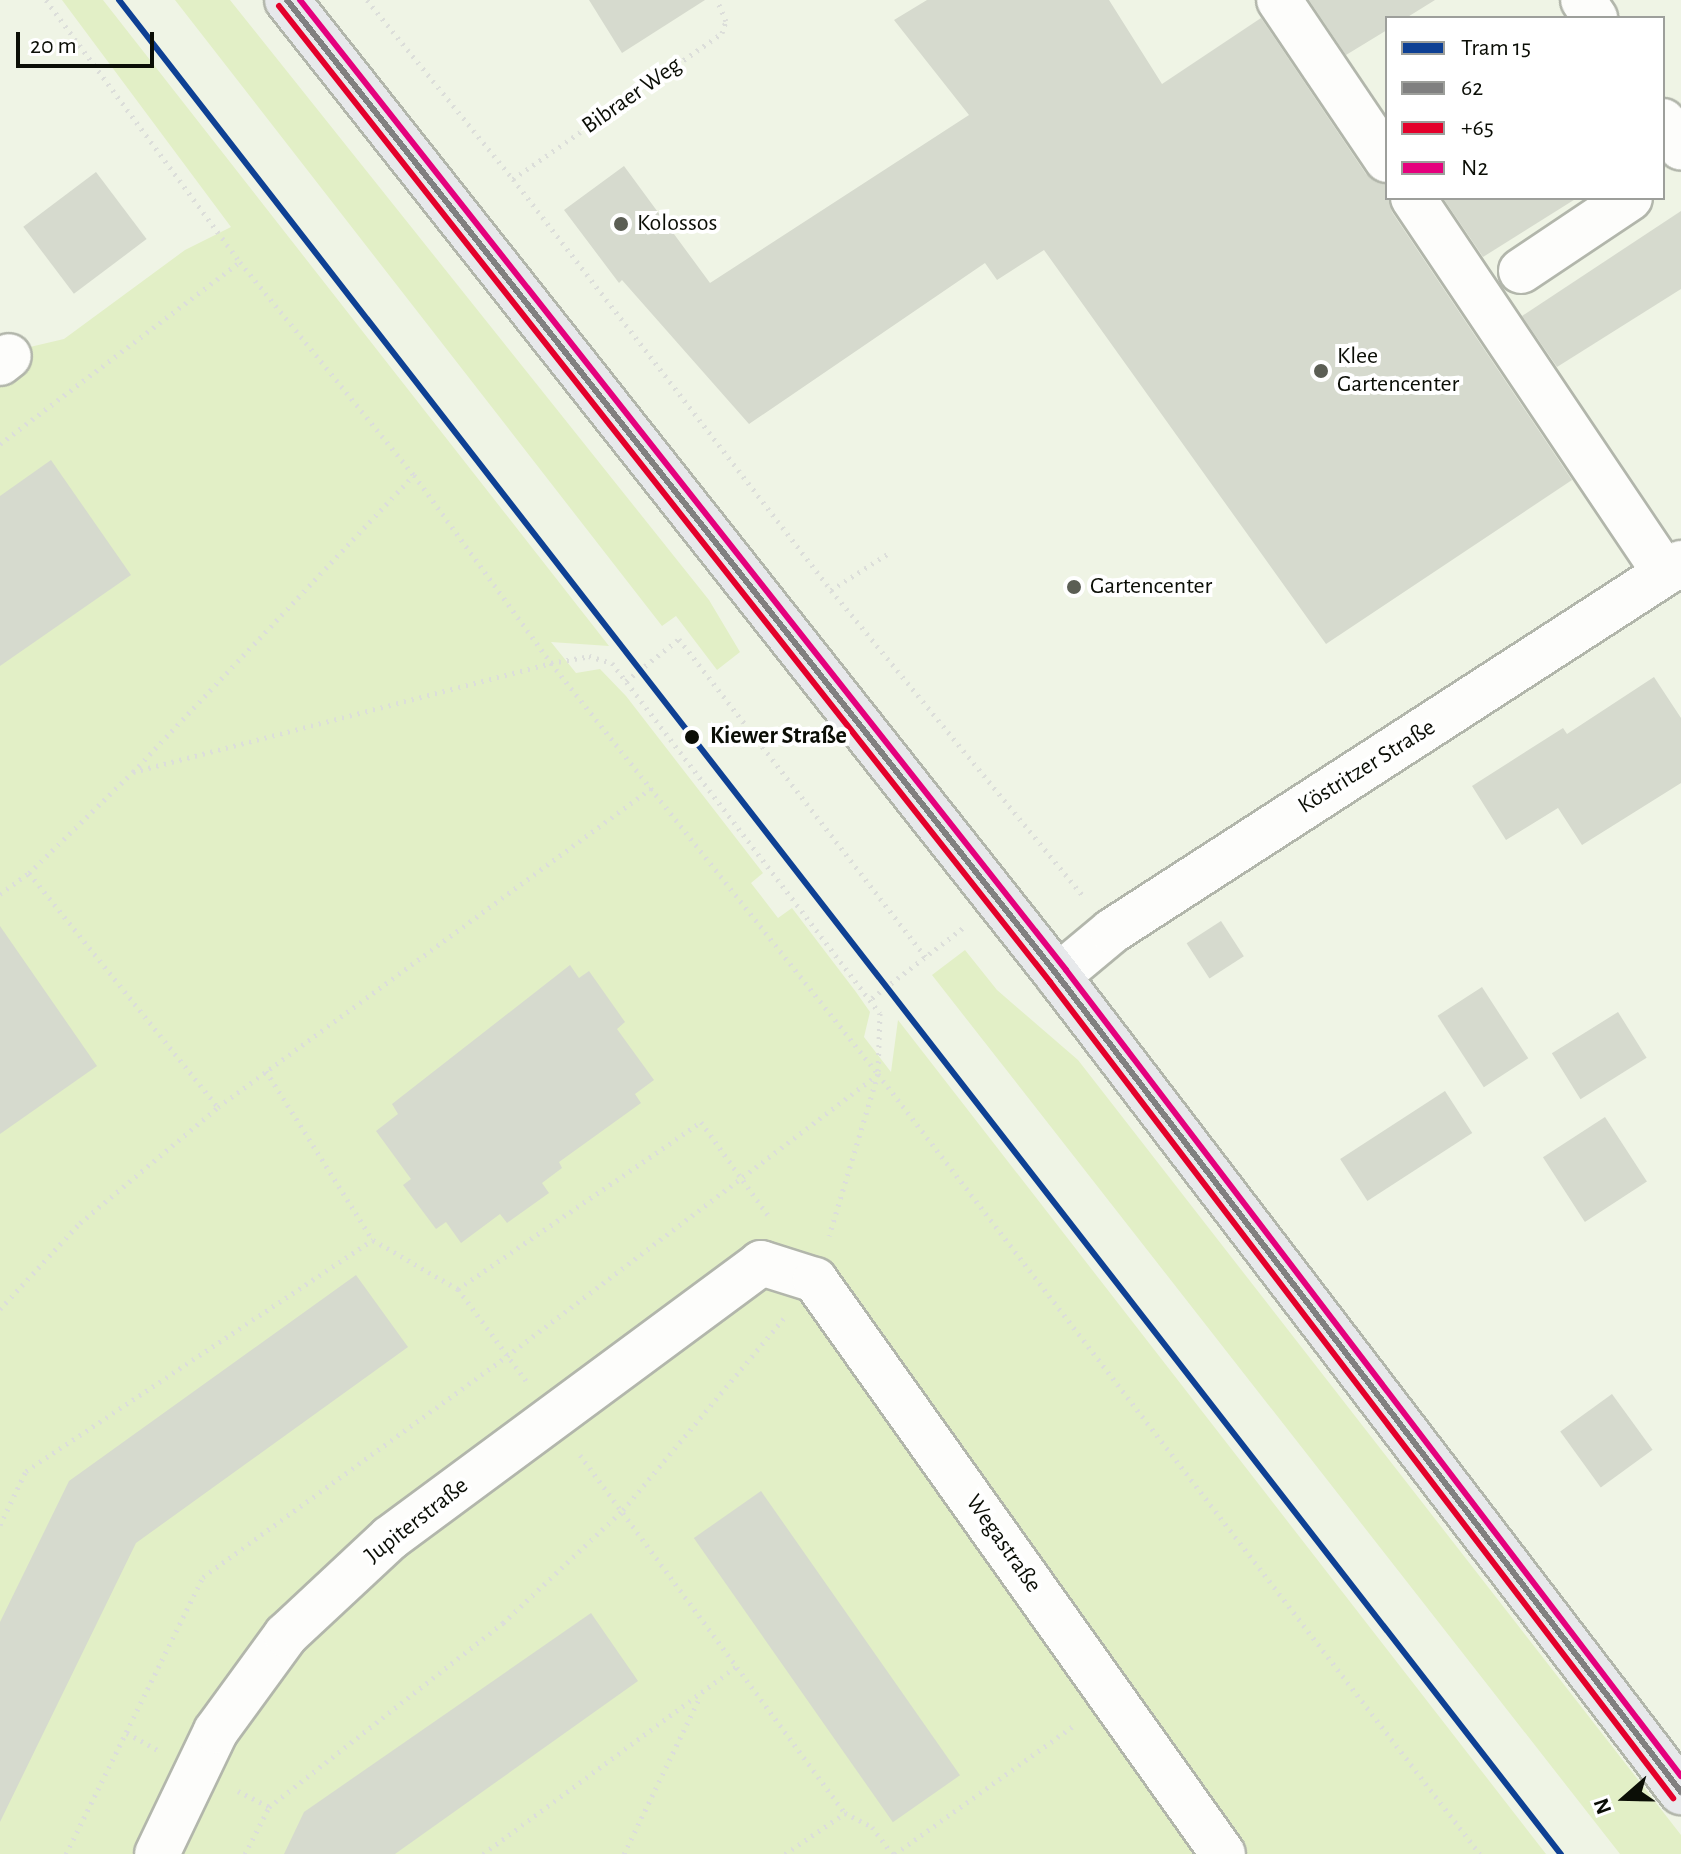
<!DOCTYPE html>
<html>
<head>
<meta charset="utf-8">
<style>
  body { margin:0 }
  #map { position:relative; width:1681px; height:1854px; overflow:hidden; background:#eff4e5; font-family:"Alegreya Sans",sans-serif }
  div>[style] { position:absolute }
  .green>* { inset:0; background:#e2efc6 }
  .building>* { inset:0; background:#d6dace; transform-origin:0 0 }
  .path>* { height:5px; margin-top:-2.5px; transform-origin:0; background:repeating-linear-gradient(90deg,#dcdeda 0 2px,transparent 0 8px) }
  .roads { filter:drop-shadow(2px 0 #b2b6ab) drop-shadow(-2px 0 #b2b6ab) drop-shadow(0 2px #b2b6ab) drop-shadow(0 -2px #b2b6ab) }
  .minor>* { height:44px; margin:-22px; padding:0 22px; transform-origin:22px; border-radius:22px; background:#fdfdfb }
  .major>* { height:44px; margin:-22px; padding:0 22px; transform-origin:22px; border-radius:22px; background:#e7e9eb }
  .bus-1>* { height:6px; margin:-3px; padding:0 3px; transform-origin:3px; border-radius:3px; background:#808080 }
  .bus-2>* { height:6px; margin:-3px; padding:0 3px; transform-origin:3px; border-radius:3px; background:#e4002b }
  .bus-3>* { height:6px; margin:-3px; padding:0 3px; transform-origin:3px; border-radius:3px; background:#e5007d }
  .tram-1>* { height:6px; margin:-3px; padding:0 3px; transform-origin:3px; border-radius:3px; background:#0e4094 }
  .dots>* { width:22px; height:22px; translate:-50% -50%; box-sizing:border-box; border:4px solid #fff; border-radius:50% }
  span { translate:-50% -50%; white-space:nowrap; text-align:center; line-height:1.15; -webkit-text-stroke:8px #fff; paint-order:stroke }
  .street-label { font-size:24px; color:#0b0e06 }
  .poi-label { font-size:24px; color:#0b0e06 }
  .left { translate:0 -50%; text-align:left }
  .stop-label { font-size:24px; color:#0b0e06; font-weight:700 }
  .legend { position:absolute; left:1385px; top:16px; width:280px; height:184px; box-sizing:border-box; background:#fff; border:2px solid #9d9f9b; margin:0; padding:10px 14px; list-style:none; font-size:24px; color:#0b0e06 }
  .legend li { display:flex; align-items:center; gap:16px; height:40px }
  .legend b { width:40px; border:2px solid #9d9f9b }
  .north { position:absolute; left:1585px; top:1758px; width:80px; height:80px; -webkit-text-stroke:6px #fff; paint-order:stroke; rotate:250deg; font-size:22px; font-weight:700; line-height:32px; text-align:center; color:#0b0e06 }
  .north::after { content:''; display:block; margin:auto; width:28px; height:36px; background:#0b0e06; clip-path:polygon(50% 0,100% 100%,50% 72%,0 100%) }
  .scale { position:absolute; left:16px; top:32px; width:138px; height:36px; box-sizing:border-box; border:4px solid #0b0e06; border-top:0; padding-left:10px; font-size:24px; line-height:28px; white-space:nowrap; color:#0b0e06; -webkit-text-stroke:6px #fff; paint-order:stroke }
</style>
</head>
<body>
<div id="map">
  <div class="green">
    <div style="clip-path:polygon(62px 0,103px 0,609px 646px,551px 642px,576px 673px,600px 669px,626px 696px,763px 873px,751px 883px,778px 918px,792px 908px,856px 992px,870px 1012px,864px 1037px,891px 1072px,898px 1020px,1546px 1854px,0 1854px,0 354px,64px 339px,185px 250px,231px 227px)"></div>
    <div style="clip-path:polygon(175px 0,230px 0,709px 600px,740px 652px,717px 670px,676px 616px,662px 626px)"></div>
    <div style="clip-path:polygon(965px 950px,997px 990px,1078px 1060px,1681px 1835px,1681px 1854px,1620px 1854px,932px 975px)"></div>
  </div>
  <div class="building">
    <div style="clip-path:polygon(589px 0,705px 0,622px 53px)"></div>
    <div style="clip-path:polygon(927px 0,1109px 0,1162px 84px,1261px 18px,1366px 174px,1387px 185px,1392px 212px,1572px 480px,1326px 644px,1044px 250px,997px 280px,985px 263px,749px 424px,622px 280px,619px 283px,564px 210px,624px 166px,710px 283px,969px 115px,894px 20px)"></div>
    <div style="clip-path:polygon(1309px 0,1435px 0,1406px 18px,1387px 18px,1387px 30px,1346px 55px)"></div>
    <div style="left:96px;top:172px;width:84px;height:91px;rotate:53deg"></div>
    <div style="clip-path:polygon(1443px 198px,1577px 198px,1483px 257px)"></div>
    <div style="clip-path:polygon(1681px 211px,1681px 289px,1557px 367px,1522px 316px)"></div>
    <div style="clip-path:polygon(51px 460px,131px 575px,0 666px,0 496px)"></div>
    <div style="clip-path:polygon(1654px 677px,1681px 718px,1681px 783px,1582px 845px,1558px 808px,1506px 840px,1472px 786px,1563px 728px,1567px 734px)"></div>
    <div style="left:1221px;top:921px;width:42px;height:41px;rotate:57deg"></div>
    <div style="clip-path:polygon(0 926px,97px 1066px,0 1134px)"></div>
    <div style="clip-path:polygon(570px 965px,579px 978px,589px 971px,625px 1022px,617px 1029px,654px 1080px,635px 1094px,641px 1103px,559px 1162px,562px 1168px,542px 1183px,549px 1193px,507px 1223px,500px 1214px,461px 1243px,446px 1222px,436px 1229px,403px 1185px,411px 1179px,376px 1131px,398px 1114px,392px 1104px)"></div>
    <div style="left:1482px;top:987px;width:85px;height:53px;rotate:57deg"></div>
    <div style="left:1618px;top:1012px;width:54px;height:78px;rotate:58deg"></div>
    <div style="left:1445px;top:1091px;width:50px;height:125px;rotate:57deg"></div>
    <div style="left:1605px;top:1117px;width:77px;height:74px;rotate:57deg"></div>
    <div style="clip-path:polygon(356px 1275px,408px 1347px,136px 1543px,0 1822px,0 1622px,69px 1481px)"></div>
    <div style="left:1612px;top:1394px;width:69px;height:64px;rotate:54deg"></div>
    <div style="left:761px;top:1491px;width:347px;height:82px;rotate:55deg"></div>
    <div style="clip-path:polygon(591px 1613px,638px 1681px,395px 1854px,284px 1854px,304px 1812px)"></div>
  </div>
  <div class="path">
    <div style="left:46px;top:0;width:326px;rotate:53.5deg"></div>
    <div style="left:240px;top:262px;width:275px;rotate:50.8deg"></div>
    <div style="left:414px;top:475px;width:233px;rotate:53.9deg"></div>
    <div style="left:551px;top:663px;width:525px;rotate:51.49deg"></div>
    <div style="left:878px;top:1074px;width:985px;rotate:52.34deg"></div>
    <div style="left:367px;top:0;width:231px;rotate:50.8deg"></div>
    <div style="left:513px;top:179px;width:520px;rotate:52.27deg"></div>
    <div style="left:831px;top:590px;width:396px;rotate:50.5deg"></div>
    <div style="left:513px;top:179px;width:255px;rotate:-34.9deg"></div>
    <div style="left:722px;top:33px;width:13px;rotate:-72deg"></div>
    <div style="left:726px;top:21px;width:23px;rotate:-113deg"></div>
    <div style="left:0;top:444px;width:301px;rotate:-37.2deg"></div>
    <div style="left:831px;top:590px;width:69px;rotate:-32.5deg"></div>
    <div style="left:626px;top:681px;width:68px;rotate:-38.4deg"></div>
    <div style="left:679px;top:639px;width:403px;rotate:52.2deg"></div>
    <div style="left:133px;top:772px;width:432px;rotate:-14.6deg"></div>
    <div style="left:551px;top:663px;width:39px;rotate:-10deg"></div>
    <div style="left:589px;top:656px;width:24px;rotate:17deg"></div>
    <div style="left:612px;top:663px;width:441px;rotate:52.6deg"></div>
    <div style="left:880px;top:1013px;width:61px;rotate:91.9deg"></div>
    <div style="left:878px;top:1074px;width:169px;rotate:106.8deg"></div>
    <div style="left:29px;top:873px;width:145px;rotate:-44.2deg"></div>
    <div style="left:133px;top:772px;width:409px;rotate:-46.6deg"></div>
    <div style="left:0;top:894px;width:36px;rotate:-36deg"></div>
    <div style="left:29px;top:873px;width:301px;rotate:51.1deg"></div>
    <div style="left:872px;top:998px;width:115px;rotate:-37.6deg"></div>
    <div style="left:266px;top:1071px;width:200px;rotate:57.7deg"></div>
    <div style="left:458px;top:1289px;width:295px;rotate:-34.5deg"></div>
    <div style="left:701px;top:1122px;width:118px;rotate:54.3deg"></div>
    <div style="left:0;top:1309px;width:117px;rotate:-47.1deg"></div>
    <div style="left:80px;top:1223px;width:180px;rotate:-40deg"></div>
    <div style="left:218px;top:1107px;width:540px;rotate:-36.34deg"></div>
    <div style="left:580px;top:1455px;width:445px;rotate:53.5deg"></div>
    <div style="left:845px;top:1813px;width:30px;rotate:27deg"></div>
    <div style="left:872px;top:1827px;width:34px;rotate:53deg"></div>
    <div style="left:0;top:1525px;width:60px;rotate:-64.3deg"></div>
    <div style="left:26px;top:1471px;width:417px;rotate:-33.7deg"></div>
    <div style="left:373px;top:1240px;width:98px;rotate:30deg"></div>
    <div style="left:458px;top:1289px;width:116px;rotate:53.4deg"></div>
    <div style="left:127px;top:1733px;width:35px;rotate:29deg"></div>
    <div style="left:238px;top:1791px;width:35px;rotate:27deg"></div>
    <div style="left:66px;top:1854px;width:309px;rotate:-63.7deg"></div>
    <div style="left:203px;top:1577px;width:376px;rotate:-36deg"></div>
    <div style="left:507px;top:1356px;width:465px;rotate:-37.2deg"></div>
    <div style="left:245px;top:1854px;width:53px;rotate:-62.9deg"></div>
    <div style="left:269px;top:1807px;width:298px;rotate:-38.2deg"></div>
    <div style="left:503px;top:1623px;width:165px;rotate:-43.3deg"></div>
    <div style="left:623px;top:1510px;width:252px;rotate:-50deg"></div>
    <div style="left:483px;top:1854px;width:316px;rotate:-36.5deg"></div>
    <div style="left:624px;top:1854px;width:174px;rotate:-64.2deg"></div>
    <div style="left:785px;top:1854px;width:73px;rotate:-34.3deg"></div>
    <div style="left:895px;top:1854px;width:223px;rotate:-35.7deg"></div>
  </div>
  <div class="roads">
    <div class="minor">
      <div style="left:1279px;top:0;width:193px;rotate:56deg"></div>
      <div style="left:1583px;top:0;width:22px;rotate:56deg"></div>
      <div style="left:1663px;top:121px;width:32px;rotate:56deg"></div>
      <div style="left:1413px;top:198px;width:452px;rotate:56.1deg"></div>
      <div style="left:1521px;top:271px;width:131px;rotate:-33.8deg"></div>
      <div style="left:0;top:363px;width:11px;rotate:-38deg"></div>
      <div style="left:1058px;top:976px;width:70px;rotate:-39.8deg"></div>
      <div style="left:1112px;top:931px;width:678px;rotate:-32.89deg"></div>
      <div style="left:157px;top:1854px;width:136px;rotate:-64.4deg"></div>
      <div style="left:216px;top:1731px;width:119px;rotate:-53.9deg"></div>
      <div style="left:286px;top:1635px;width:142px;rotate:-43deg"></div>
      <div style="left:390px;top:1538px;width:462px;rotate:-36.5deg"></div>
      <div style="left:761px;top:1263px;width:57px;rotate:17.5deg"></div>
      <div style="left:815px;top:1280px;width:704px;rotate:54.59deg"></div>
    </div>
    <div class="major">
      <div style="left:287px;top:0;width:1244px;rotate:51.69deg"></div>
      <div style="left:1058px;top:976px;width:1027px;rotate:52.64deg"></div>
    </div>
  </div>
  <div class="bus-1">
    <div style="left:287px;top:0;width:1244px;rotate:51.69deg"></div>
    <div style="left:1058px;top:976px;width:1027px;rotate:52.64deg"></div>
  </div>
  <div class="bus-2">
    <div style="left:279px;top:6px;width:1244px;rotate:51.69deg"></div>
    <div style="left:1050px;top:982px;width:1027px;rotate:52.64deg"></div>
  </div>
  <div class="bus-3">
    <div style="left:300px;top:0;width:1236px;rotate:51.7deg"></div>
    <div style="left:1066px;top:970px;width:1014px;rotate:52.66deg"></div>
  </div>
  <div class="tram-1">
    <div style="left:119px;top:0;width:2349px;rotate:52.13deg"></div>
  </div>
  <div class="dots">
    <div style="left:621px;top:224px;background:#5b5e54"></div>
    <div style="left:1321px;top:371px;background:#5b5e54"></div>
    <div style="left:1074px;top:587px;background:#5b5e54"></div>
    <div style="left:692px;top:737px;background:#0b0e06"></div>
  </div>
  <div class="street-label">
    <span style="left:632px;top:96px;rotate:-35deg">Bibraer Weg</span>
    <span style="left:1367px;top:767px;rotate:-32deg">Köstritzer Straße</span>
    <span style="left:417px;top:1521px;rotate:-38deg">Jupiterstraße</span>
    <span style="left:1003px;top:1544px;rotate:55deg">Wegastraße</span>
  </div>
  <div class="poi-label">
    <span class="left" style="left:637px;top:224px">Kolossos</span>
    <span class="left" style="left:1337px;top:371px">Klee<br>Gartencenter</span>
    <span class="left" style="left:1090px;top:587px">Gartencenter</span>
  </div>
  <div class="stop-label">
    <span class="left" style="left:710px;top:737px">Kiewer Straße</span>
  </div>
  <ul class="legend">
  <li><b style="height:10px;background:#0e4094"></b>Tram 15</li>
  <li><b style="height:10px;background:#808080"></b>62</li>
  <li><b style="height:10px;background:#e4002b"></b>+65</li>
  <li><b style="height:10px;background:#e5007d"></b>N2</li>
  </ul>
  <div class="north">N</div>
  <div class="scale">20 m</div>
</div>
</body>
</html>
